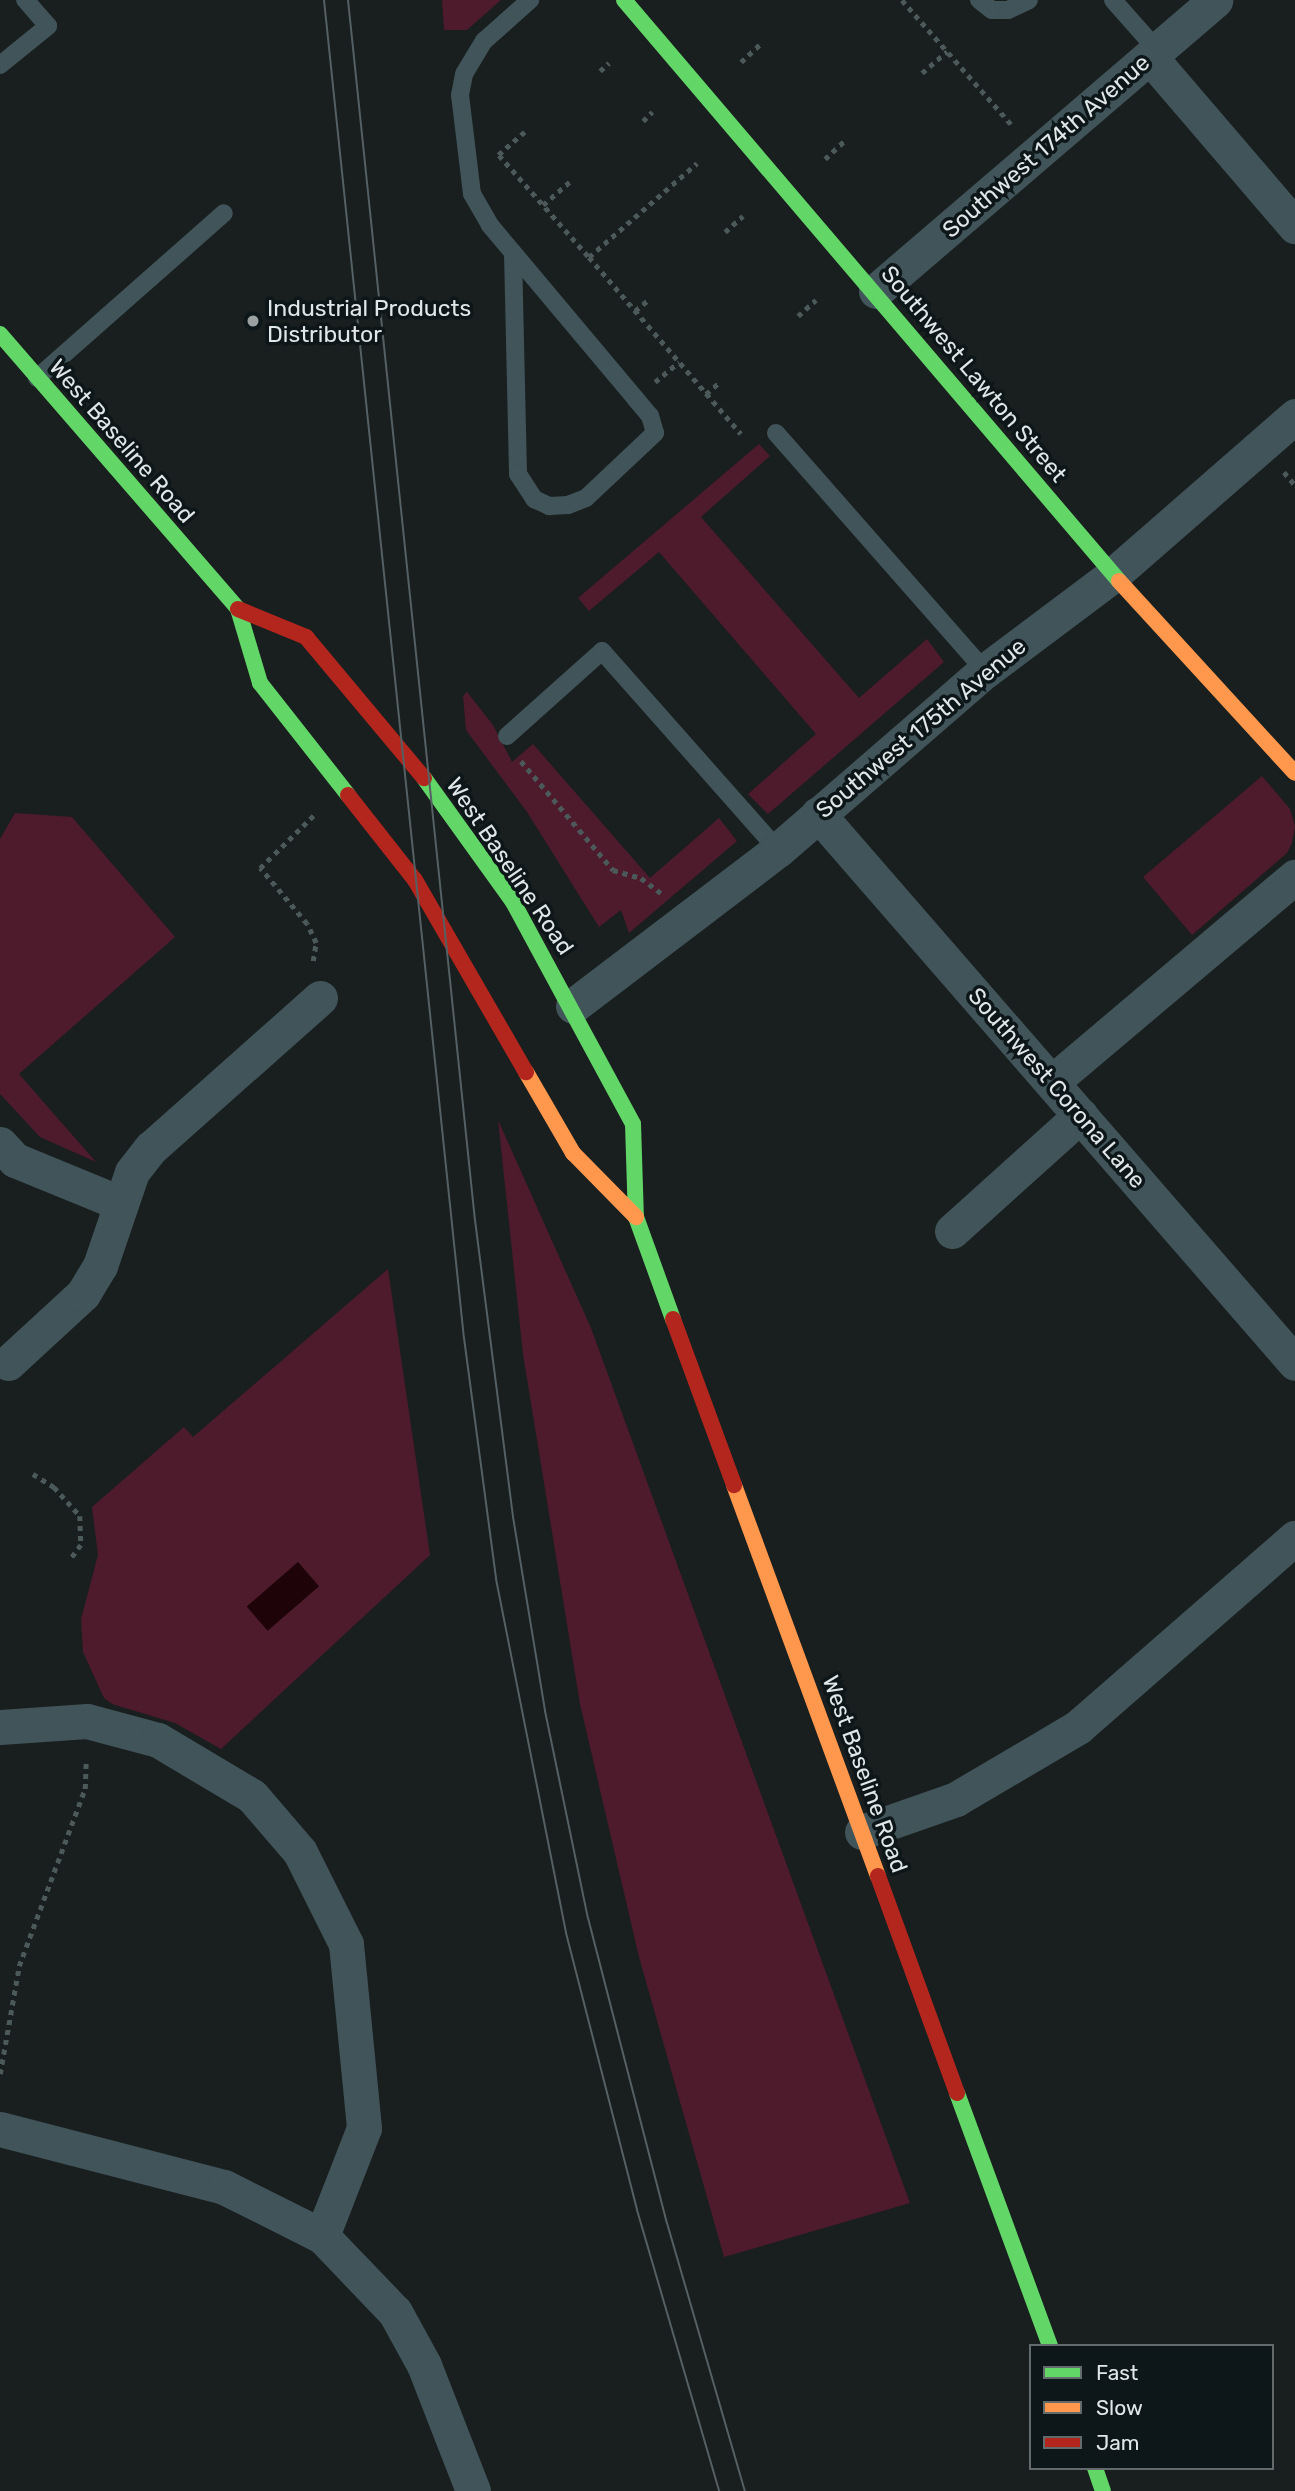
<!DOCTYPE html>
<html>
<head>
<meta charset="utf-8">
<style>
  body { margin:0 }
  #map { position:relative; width:1295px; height:2491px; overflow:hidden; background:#191e1e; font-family:Rubik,sans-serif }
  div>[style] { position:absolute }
  .green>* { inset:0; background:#4d1b2c }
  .water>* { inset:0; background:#1e0309; transform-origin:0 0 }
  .path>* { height:4.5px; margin-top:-2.25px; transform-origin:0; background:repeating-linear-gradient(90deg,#4c595a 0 5px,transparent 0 10px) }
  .lane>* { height:18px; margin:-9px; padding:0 9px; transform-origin:9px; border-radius:9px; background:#405459 }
  .street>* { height:35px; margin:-17.5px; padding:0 17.5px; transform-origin:17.5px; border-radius:17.5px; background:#405459 }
  .fast>* { height:16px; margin:-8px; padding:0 8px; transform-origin:8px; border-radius:8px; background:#63d668 }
  .slow>* { height:16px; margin:-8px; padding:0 8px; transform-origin:8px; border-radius:8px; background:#ff974d }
  .jam>* { height:16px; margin:-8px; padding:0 8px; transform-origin:8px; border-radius:8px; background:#b3261e }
  .tram>* { height:2px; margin:-1px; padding:0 1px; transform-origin:1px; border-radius:1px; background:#546063 }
  .dots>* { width:19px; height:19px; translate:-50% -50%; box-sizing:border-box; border:4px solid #0d1618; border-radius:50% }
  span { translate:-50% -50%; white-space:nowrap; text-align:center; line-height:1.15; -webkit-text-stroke:7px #0d1618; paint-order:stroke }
  .street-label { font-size:23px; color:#e1e7e8 }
  .poi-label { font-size:23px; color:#e1e7e8 }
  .left { translate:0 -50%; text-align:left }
  .legend { position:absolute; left:1029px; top:2344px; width:245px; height:126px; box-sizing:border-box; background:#0d1618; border:2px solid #626a6b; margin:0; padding:9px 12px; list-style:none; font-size:21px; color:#e1e7e8 }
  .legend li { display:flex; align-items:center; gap:14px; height:35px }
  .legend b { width:35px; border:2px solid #626a6b }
</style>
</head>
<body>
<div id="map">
  <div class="green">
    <div style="clip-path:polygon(442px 0,501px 0,467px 30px,444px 30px)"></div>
    <div style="clip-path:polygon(759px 444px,770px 456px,701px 517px,859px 698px,927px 639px,944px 662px,768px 814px,748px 794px,816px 734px,659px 552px,589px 611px,578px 598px)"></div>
    <div style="clip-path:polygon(467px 692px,493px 725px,512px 762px,533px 744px,650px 878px,719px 818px,737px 841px,629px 933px,621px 910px,599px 927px,527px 812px,466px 730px,463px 696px)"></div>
    <div style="clip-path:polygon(1262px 776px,1290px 809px,1295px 826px,1292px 843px,1287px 853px,1192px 935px,1143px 877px)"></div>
    <div style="clip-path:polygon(15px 813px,72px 817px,175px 937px,19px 1074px,96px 1162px,40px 1137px,0 1094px,0 839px)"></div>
    <div style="clip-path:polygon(498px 1120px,591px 1328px,910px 2203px,724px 2257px,639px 1957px,580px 1704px,523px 1354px)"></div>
    <div style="clip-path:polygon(388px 1269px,430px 1555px,221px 1749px,175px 1723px,112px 1704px,104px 1698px,83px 1652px,81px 1619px,98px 1555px,92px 1507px,184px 1427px,193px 1437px)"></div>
  </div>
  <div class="water">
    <div style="left:298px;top:1562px;width:32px;height:68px;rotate:49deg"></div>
  </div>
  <div class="path">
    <div style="left:902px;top:0;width:167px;rotate:48.7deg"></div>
    <div style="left:741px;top:62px;width:25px;rotate:-43deg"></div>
    <div style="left:600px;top:71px;width:12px;rotate:-42deg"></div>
    <div style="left:922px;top:73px;width:33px;rotate:-41deg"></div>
    <div style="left:643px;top:121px;width:13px;rotate:-45deg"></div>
    <div style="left:525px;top:132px;width:35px;rotate:139deg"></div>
    <div style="left:499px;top:155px;width:136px;rotate:48.6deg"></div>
    <div style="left:589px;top:257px;width:143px;rotate:-41deg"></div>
    <div style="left:825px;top:159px;width:26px;rotate:-43deg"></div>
    <div style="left:543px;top:205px;width:35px;rotate:-41deg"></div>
    <div style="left:725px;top:232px;width:24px;rotate:-42deg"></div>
    <div style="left:589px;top:257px;width:233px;rotate:49.3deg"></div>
    <div style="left:635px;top:311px;width:17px;rotate:-40deg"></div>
    <div style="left:798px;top:316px;width:24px;rotate:-42deg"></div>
    <div style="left:655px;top:382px;width:31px;rotate:-40deg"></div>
    <div style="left:706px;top:394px;width:18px;rotate:-41deg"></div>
    <div style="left:1284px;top:472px;width:17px;rotate:50deg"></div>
    <div style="left:521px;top:761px;width:143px;rotate:49.8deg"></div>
    <div style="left:613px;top:870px;width:29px;rotate:16deg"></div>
    <div style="left:641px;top:878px;width:25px;rotate:37deg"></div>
    <div style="left:313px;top:961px;width:18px;rotate:-81deg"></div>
    <div style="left:316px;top:943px;width:21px;rotate:-115deg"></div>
    <div style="left:307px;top:924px;width:73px;rotate:-130deg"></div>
    <div style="left:260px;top:868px;width:77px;rotate:-44.5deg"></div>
    <div style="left:33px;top:1474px;width:25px;rotate:32deg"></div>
    <div style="left:54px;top:1487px;width:39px;rotate:48deg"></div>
    <div style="left:80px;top:1516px;width:29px;rotate:88deg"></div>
    <div style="left:81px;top:1545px;width:17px;rotate:126deg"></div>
    <div style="left:0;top:2074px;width:110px;rotate:-80deg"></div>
    <div style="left:19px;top:1966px;width:189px;rotate:-69.6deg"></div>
    <div style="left:85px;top:1789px;width:29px;rotate:-88deg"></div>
  </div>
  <div class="lane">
    <div style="left:979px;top:0;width:16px;rotate:38deg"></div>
    <div style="left:992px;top:10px;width:16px"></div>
    <div style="left:1008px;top:10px;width:23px;rotate:-25deg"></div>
    <div style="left:1113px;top:0;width:68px;rotate:48.6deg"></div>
    <div style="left:0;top:65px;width:62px;rotate:-39.1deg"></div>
    <div style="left:48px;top:26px;width:35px;rotate:-131deg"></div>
    <div style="left:513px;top:253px;width:221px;rotate:88.7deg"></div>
    <div style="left:518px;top:474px;width:30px;rotate:57deg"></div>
    <div style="left:534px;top:499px;width:17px;rotate:25deg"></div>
    <div style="left:549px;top:506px;width:19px;rotate:-3deg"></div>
    <div style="left:568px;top:505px;width:19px;rotate:-21deg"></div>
    <div style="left:586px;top:498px;width:95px;rotate:-43.3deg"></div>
    <div style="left:655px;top:433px;width:18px;rotate:-106deg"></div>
    <div style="left:650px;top:416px;width:23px;rotate:-130deg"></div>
    <div style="left:635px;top:398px;width:226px;rotate:-130deg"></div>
    <div style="left:490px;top:225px;width:36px;rotate:-120deg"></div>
    <div style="left:472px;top:194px;width:100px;rotate:-96.9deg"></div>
    <div style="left:460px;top:95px;width:21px;rotate:-79deg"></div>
    <div style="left:464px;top:74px;width:39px;rotate:-59deg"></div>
    <div style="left:484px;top:41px;width:62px;rotate:-41.7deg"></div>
    <div style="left:37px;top:378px;width:249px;rotate:-41.4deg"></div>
    <div style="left:776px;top:433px;width:317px;rotate:48.7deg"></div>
    <div style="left:507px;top:736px;width:127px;rotate:-41.8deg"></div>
    <div style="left:602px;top:651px;width:266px;rotate:48.5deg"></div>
  </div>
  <div class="street">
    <div style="left:1150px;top:57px;width:223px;rotate:49.4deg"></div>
    <div style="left:876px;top:291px;width:447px;rotate:-40.6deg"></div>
    <div style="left:818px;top:814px;width:727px;rotate:49.01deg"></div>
    <div style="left:573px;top:1006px;width:258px;rotate:-37.3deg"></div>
    <div style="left:778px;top:850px;width:274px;rotate:-40.9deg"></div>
    <div style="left:985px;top:671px;width:160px;rotate:-36.9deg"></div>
    <div style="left:1113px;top:575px;width:242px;rotate:-41.1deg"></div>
    <div style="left:1052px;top:1082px;width:318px;rotate:-40.2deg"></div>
    <div style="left:0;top:1144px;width:22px;rotate:47deg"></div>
    <div style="left:15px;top:1160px;width:113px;rotate:22.3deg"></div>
    <div style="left:952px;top:1231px;width:173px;rotate:-42deg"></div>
    <div style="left:8px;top:1363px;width:102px;rotate:-42.6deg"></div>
    <div style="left:83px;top:1294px;width:33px;rotate:-59deg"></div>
    <div style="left:100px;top:1266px;width:99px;rotate:-71.2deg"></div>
    <div style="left:132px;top:1172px;width:31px;rotate:-52deg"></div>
    <div style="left:151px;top:1148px;width:226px;rotate:-41.6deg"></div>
    <div style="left:0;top:1727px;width:87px;rotate:-3.9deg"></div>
    <div style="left:87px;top:1721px;width:73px;rotate:15deg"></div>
    <div style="left:158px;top:1740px;width:109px;rotate:30.8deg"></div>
    <div style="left:252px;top:1796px;width:74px;rotate:49.4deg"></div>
    <div style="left:300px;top:1852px;width:103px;rotate:63.4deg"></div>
    <div style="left:346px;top:1944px;width:185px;rotate:84.4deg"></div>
    <div style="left:364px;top:2128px;width:116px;rotate:111.3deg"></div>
    <div style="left:862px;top:1832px;width:100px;rotate:-19.3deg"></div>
    <div style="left:956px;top:1799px;width:142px;rotate:-30.5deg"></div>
    <div style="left:1078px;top:1727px;width:288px;rotate:-41.1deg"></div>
    <div style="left:0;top:2129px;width:231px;rotate:14.5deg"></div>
    <div style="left:224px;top:2187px;width:110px;rotate:26.6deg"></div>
    <div style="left:322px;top:2236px;width:105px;rotate:46.2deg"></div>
    <div style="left:395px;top:2312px;width:60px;rotate:61.3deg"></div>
    <div style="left:424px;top:2365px;width:135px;rotate:68.7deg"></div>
  </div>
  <div class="fast">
    <div style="left:624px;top:0;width:763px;rotate:49.57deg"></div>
    <div style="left:0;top:334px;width:364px;rotate:49.1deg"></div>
    <div style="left:238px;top:609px;width:77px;rotate:73.4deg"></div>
    <div style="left:260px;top:683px;width:142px;rotate:51.8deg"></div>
    <div style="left:424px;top:778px;width:153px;rotate:54.3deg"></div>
    <div style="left:513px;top:902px;width:252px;rotate:61.6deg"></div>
    <div style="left:633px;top:1124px;width:93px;rotate:88.2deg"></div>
    <div style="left:636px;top:1217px;width:109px;rotate:70.1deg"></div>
    <div style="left:957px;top:2093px;width:270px;rotate:69.8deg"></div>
    <div style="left:1095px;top:2468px;width:24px;rotate:71deg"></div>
  </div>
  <div class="slow">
    <div style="left:1119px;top:581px;width:260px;rotate:47.5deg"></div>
    <div style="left:526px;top:1072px;width:94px;rotate:59.9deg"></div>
    <div style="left:573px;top:1153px;width:90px;rotate:45.5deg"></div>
    <div style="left:734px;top:1485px;width:417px;rotate:69.8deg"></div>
  </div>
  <div class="jam">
    <div style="left:238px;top:609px;width:74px;rotate:22.4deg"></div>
    <div style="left:306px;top:637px;width:184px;rotate:50.1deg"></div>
    <div style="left:348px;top:795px;width:108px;rotate:51.8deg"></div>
    <div style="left:415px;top:880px;width:222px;rotate:60deg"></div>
    <div style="left:673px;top:1319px;width:177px;rotate:69.8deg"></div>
    <div style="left:878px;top:1876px;width:231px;rotate:70deg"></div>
  </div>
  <div class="tram">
    <div style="left:324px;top:0;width:1345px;rotate:84.03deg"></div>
    <div style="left:464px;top:1338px;width:243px;rotate:82.4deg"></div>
    <div style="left:496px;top:1579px;width:361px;rotate:78.8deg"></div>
    <div style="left:566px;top:1933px;width:286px;rotate:75.6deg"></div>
    <div style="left:637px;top:2210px;width:293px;rotate:73.7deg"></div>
    <div style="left:348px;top:0;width:1227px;rotate:84.06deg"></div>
    <div style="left:475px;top:1220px;width:299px;rotate:82.7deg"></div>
    <div style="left:513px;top:1517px;width:197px;rotate:80.6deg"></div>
    <div style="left:545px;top:1711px;width:211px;rotate:78.3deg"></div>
    <div style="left:588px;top:1918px;width:315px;rotate:75.5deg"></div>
    <div style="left:667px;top:2223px;width:279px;rotate:73.8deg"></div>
  </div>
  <div class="dots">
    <div style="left:253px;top:321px;background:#9ba1a1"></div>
  </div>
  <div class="street-label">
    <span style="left:1046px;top:146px;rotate:-41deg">Southwest 174th Avenue</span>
    <span style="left:974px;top:374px;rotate:50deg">Southwest Lawton Street</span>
    <span style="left:122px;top:441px;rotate:49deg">West Baseline Road</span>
    <span style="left:921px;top:728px;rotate:-40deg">Southwest 175th Avenue</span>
    <span style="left:510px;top:866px;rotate:56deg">West Baseline Road</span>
    <span style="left:1057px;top:1088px;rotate:49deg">Southwest Corona Lane</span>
    <span style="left:865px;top:1774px;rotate:70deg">West Baseline Road</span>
  </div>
  <div class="poi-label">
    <span class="left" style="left:267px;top:321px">Industrial Products<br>Distributor</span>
  </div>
  <ul class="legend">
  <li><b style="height:9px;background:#63d668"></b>Fast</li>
  <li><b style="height:9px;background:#ff974d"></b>Slow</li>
  <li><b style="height:9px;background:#b3261e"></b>Jam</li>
  </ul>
</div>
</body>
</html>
